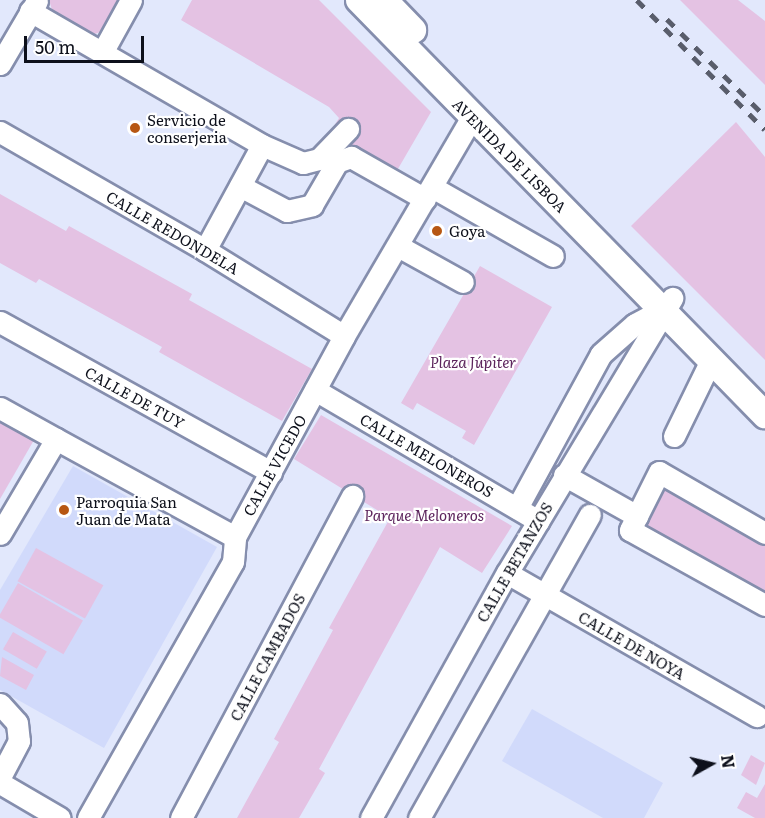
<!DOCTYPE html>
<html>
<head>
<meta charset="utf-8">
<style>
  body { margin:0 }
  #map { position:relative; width:765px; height:818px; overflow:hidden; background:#e2e8fc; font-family:Literata,serif }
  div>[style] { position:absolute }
  .built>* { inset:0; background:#d1dafb }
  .green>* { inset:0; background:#e4c2e3; transform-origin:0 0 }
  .roads { filter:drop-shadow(2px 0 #858ead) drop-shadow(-2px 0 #858ead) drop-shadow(0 2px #858ead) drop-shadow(0 -2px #858ead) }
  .minor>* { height:21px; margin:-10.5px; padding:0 10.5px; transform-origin:10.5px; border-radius:10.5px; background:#fff }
  .major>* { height:26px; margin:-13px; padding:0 13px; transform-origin:13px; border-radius:13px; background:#fff }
  .rail>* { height:4.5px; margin-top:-2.25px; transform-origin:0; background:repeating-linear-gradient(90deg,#595d6b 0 10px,transparent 0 20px) }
  .dots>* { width:16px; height:16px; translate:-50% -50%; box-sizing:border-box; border:3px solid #fff; border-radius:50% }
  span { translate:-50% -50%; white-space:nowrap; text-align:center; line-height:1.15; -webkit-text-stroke:4.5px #fff; paint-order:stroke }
  .poi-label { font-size:15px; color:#0d101b }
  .left { translate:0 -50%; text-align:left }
  .street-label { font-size:15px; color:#0d101b }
  .park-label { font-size:15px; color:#5c245c; font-style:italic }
  .north { position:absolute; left:681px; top:734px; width:60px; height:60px; -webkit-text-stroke:4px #fff; paint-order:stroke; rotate:82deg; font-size:16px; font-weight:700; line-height:24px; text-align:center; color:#0d101b }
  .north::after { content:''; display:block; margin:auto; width:21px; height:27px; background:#0d101b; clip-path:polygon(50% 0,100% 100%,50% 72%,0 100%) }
  .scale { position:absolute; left:24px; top:36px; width:120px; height:27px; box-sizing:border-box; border:3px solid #0d101b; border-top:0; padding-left:8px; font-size:18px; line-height:21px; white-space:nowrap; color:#0d101b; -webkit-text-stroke:4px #fff; paint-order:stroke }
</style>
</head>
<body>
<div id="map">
  <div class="built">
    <div style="clip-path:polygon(73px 466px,217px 547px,104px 748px,0 690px,0 590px)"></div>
    <div style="clip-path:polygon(532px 709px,663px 783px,644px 818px,603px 818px,502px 761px)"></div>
  </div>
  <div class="green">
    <div style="clip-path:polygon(49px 0,122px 0,105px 30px,95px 34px,53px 13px)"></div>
    <div style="clip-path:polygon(192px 0,319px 0,431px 112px,395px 174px,328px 136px,339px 118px,329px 107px,181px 20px)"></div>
    <div style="clip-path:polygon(680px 0,738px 0,765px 21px,765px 85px)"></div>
    <div style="clip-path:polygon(736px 122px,765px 157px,765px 360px,631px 226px)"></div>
    <div style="clip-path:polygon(0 194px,66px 231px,69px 226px,192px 294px,189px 300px,312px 369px,282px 421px,159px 352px,162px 347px,39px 279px,36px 283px,0 263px)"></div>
    <div style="clip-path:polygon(480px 266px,552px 307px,474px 445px,462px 438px,466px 431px,417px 403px,413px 410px,401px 403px)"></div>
    <div style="clip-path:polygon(321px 415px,512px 526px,482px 573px,440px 547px,319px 769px,325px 773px,299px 818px,237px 818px,279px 742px,274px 739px,333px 630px,329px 628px,390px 518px,294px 459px)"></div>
    <div style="clip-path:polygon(0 421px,34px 440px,0 499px)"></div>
    <div style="clip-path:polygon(659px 472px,765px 533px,765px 606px,629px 530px)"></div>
    <div style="left:36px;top:548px;width:77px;height:38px;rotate:29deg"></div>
    <div style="left:18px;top:583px;width:75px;height:39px;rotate:30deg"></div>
    <div style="left:13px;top:632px;width:39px;height:20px;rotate:30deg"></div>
    <div style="clip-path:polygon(2px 657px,34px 675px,26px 690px,0 676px)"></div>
    <div style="clip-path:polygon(751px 755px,765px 763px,756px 785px,741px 775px)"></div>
    <div style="clip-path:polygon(765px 784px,765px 818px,755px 818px,737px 808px,746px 792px,757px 798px)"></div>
  </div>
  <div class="roads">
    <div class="minor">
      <div style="left:30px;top:11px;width:268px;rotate:30deg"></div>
      <div style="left:262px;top:145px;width:45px;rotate:23.7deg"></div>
      <div style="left:303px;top:163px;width:16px;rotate:-14deg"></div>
      <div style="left:319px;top:159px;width:42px;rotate:-46deg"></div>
      <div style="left:103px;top:51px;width:58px;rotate:-61.2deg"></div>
      <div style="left:0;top:64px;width:73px;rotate:-59.6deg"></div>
      <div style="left:0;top:132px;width:237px;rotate:29.9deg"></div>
      <div style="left:205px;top:250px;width:163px;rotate:31.7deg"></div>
      <div style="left:240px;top:186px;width:53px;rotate:28deg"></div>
      <div style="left:287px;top:211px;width:26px;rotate:-13deg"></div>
      <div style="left:312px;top:205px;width:50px;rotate:-59.8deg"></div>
      <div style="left:337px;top:162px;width:15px;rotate:-20deg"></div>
      <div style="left:351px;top:157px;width:85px;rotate:29.6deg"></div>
      <div style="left:432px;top:187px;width:139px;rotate:29.7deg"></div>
      <div style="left:398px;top:246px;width:74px;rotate:29deg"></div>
      <div style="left:205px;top:250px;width:119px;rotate:-61.5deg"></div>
      <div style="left:0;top:322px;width:310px;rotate:29deg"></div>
      <div style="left:315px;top:390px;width:259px;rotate:30.4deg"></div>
      <div style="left:0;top:408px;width:64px;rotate:29deg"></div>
      <div style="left:56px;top:439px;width:110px;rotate:120.5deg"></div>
      <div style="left:674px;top:436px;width:85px;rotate:-64deg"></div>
      <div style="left:56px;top:439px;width:204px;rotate:28.7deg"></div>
      <div style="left:564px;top:475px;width:84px;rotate:29.3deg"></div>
      <div style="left:517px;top:508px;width:175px;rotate:-61.4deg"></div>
      <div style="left:601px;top:354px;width:45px;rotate:-41.4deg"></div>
      <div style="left:635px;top:324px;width:32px;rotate:-28deg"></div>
      <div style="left:765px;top:533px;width:122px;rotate:-150.1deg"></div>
      <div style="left:659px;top:472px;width:65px;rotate:116.6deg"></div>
      <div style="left:630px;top:530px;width:154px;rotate:29.1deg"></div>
      <div style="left:507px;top:573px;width:288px;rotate:29.8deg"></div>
      <div style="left:0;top:704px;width:25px;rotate:48deg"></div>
      <div style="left:17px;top:723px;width:18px;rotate:84deg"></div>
      <div style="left:19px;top:741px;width:41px;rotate:117.8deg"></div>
      <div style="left:0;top:783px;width:69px;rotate:30.3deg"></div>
      <div style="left:88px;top:818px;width:294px;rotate:-60.5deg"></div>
      <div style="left:233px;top:562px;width:25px;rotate:-85deg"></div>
      <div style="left:235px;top:537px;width:229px;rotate:-61.5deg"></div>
      <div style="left:344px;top:336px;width:254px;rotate:-59.7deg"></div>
      <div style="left:181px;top:818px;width:365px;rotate:-62deg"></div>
      <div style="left:371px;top:818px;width:280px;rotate:-61deg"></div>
      <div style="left:507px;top:573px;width:321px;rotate:-59deg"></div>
      <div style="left:419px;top:818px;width:348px;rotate:-60.6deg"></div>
    </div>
    <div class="major">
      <div style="left:359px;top:0;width:581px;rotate:45.63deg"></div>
      <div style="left:384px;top:0;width:42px;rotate:46deg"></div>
    </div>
  </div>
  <div class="rail">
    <div style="left:637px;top:0;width:182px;rotate:45.4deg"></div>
    <div style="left:667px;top:19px;width:138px;rotate:44.7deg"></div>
  </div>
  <div class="dots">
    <div style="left:135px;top:128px;background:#b75713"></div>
    <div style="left:437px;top:231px;background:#b75713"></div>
    <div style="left:64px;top:510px;background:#b75713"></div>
  </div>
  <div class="poi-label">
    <span class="left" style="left:147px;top:128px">Servicio de<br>conserjeria</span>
    <span class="left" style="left:449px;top:231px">Goya</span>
    <span class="left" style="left:76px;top:510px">Parroquia San<br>Juan de Mata</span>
  </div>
  <div class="street-label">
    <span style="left:510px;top:155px;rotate:45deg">AVENIDA DE LISBOA</span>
    <span style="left:173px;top:232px;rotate:30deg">CALLE REDONDELA</span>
    <span style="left:135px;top:397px;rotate:29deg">CALLE DE TUY</span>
    <span style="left:427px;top:455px;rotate:30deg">CALLE MELONEROS</span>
    <span style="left:274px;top:465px;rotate:-61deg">CALLE VICEDO</span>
    <span style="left:514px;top:562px;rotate:-60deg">CALLE BETANZOS</span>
    <span style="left:632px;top:645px;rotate:30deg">CALLE DE NOYA</span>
    <span style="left:267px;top:657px;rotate:-62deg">CALLE CAMBADOS</span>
  </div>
  <div class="park-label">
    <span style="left:473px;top:362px">Plaza Júpiter</span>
    <span style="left:424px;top:515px">Parque Meloneros</span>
  </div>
  <div class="north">N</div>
  <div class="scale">50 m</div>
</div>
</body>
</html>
